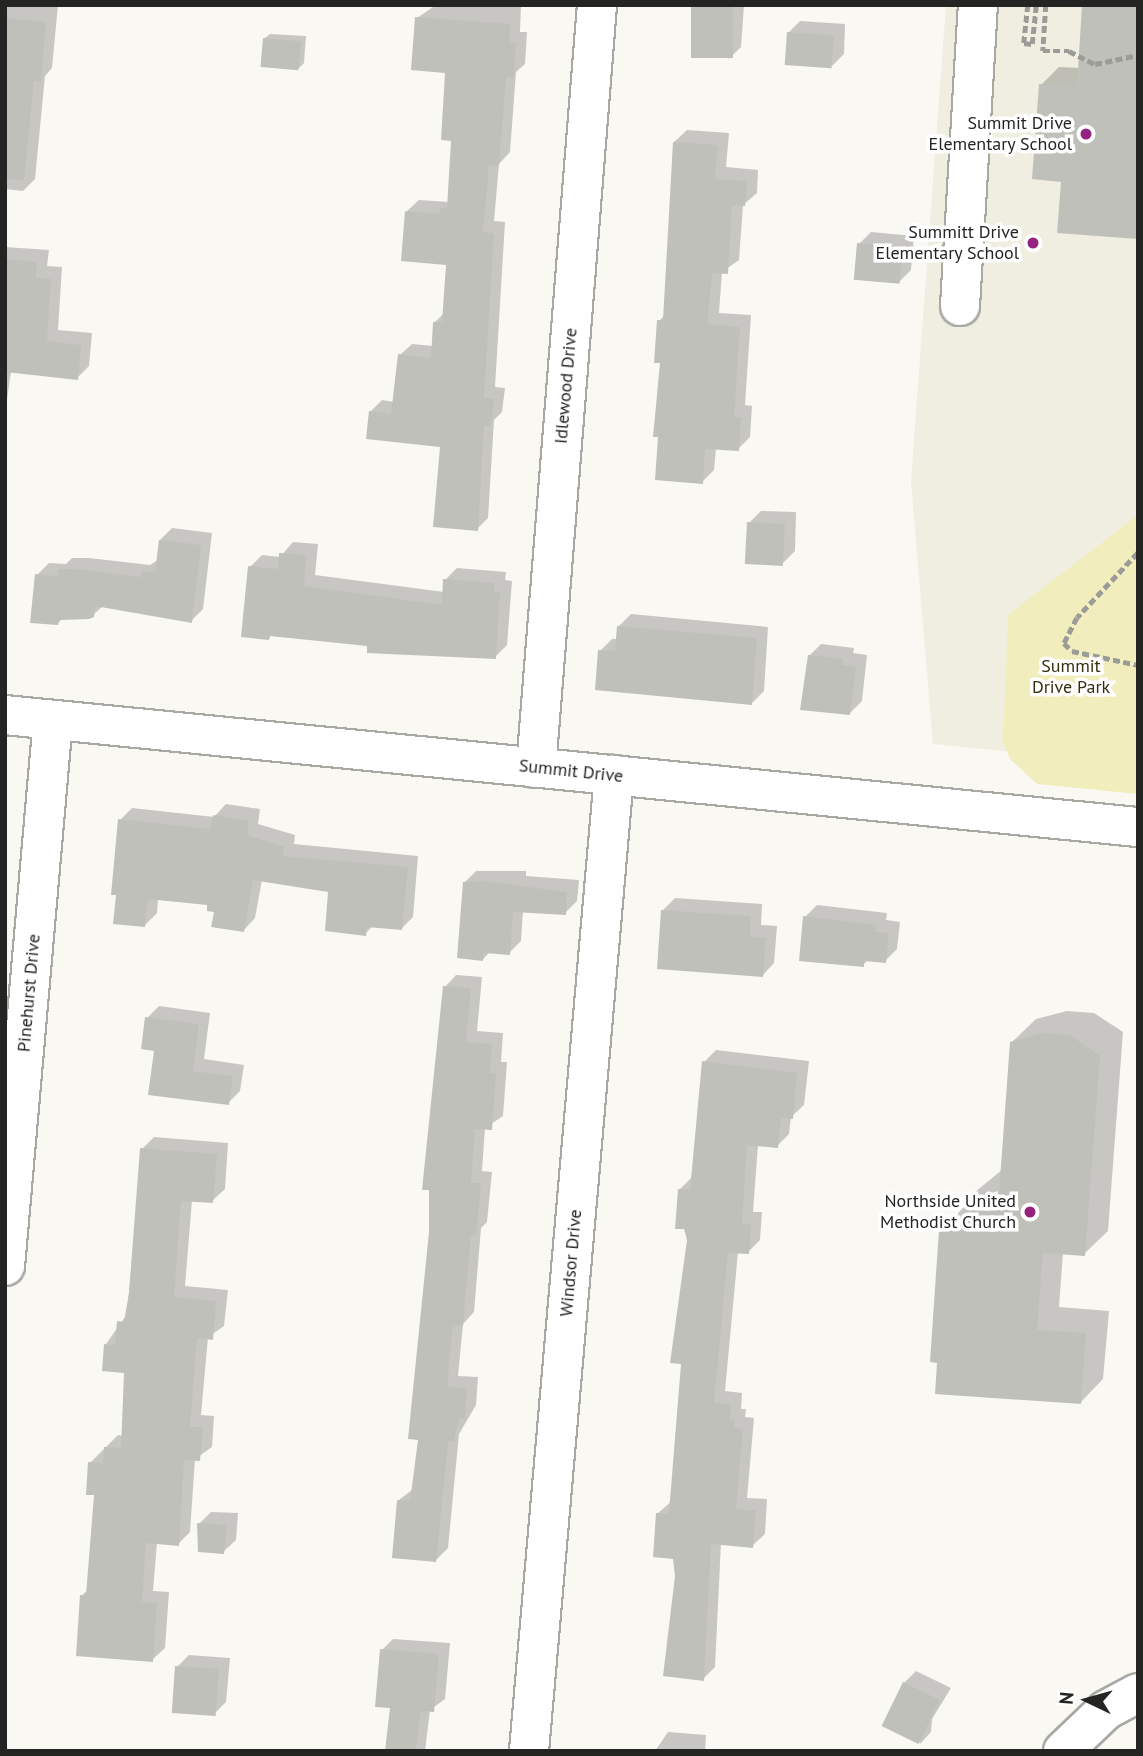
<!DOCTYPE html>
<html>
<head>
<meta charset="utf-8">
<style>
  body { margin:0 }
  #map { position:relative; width:1143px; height:1756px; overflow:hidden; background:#f9f8f3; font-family:"PT Sans",sans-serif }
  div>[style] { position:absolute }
  .built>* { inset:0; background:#efeee1 }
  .green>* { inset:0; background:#f1edbd }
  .shadow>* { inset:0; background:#0003 }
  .building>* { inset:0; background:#c0c0bb; transform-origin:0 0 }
  .path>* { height:4.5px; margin-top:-2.25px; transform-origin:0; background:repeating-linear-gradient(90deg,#9b9b97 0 7px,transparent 0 10.5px) }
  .roads { filter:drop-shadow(2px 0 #a9a9a4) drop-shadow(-2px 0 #a9a9a4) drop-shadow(0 2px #a9a9a4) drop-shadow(0 -2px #a9a9a4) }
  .minor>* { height:38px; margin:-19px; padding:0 19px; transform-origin:19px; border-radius:19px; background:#fff }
  .dots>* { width:19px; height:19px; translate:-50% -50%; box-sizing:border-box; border:4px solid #fff; border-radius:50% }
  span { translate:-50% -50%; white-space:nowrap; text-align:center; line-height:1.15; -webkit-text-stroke:7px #fff; paint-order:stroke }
  .poi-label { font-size:18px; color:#242422 }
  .right { translate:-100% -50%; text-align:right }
  .street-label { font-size:18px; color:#242422 }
  .park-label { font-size:18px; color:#34300e }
  .frame { position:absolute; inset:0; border:7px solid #242422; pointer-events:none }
  .north { position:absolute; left:1052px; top:1665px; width:70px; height:70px; -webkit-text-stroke:5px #fff; paint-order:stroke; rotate:275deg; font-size:19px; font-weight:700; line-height:28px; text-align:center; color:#242422 }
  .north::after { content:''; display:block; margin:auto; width:24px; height:32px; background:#242422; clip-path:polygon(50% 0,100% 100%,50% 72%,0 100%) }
</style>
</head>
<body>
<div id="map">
  <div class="built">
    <div style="clip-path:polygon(946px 5px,1138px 5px,1138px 764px,933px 744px,911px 481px)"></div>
  </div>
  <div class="green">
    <div style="clip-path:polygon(1138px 515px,1138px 794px,1037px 784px,1010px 759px,1003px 742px,1008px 615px)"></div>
  </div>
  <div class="shadow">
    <div style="clip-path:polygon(5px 5px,58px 5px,52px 68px,45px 76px,35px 179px,23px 191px,5px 189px)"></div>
    <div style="clip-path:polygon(436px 5px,521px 5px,520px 32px,527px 32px,525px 64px,516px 72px,510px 152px,499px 164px,494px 221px,505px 222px,495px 387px,505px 388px,502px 412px,494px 420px,488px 518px,477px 529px,442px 446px,370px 412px,382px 400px,394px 402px,400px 355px,412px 344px,433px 346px,435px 322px,445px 312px,448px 264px,407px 211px,419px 200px,449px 202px,453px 139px,447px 71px,417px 18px)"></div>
    <div style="clip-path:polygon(692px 5px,744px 5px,741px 47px,729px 59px)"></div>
    <div style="clip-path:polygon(1138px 5px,1063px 180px,1041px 85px,1059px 67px,1080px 68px)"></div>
    <div style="clip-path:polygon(800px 21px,845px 24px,844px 54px,832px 66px,788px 33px)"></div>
    <div style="clip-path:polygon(270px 34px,306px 36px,304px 63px,298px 69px,264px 39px)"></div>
    <div style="clip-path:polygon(687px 130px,729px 133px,726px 167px,758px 170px,757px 193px,743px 205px,739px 260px,722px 272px,719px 313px,751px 315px,745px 405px,752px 406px,750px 437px,738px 449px,716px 448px,714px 470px,702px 482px,661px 362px,659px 321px,665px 315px,674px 142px)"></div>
    <div style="clip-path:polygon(871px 232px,914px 236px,911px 270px,899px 282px,859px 244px)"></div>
    <div style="clip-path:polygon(5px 247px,49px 250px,47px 266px,62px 267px,58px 330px,92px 333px,89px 366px,77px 378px,11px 371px,5px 415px)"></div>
    <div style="clip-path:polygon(761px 511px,796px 512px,795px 551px,783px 563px,749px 523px)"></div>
    <div style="clip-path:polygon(172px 528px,212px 533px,203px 609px,191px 621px,103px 606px,93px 615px,63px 618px,57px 624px,37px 575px,49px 563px,66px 564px,72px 558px,89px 558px,150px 565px,158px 560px,160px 540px)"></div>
    <div style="clip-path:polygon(293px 542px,318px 544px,315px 575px,444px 592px,445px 580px,457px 568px,506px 572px,505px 580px,512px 581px,507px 645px,495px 657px,272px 634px,269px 638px,250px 567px,262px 555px,280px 557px)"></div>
    <div style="clip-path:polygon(631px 614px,768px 627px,764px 691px,752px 703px,600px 651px,612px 639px,618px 639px,619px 626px)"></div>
    <div style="clip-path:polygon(821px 644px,854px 648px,853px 653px,867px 655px,862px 701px,850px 713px,809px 656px)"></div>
    <div style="clip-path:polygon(226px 804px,260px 809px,258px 824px,295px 835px,294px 844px,418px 856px,413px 917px,401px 929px,373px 926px,365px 934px,330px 891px,262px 880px,255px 918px,244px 930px,210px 903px,158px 898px,157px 913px,145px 925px,120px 820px,132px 808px,214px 817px)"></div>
    <div style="clip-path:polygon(476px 871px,526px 871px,526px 876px,579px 880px,577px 901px,565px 913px,523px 911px,521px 941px,509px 953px,490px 952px,483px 959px,464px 883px)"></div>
    <div style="clip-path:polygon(675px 898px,762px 904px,761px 925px,777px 926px,774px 963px,762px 976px,663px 910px)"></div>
    <div style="clip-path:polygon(817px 905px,887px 913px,886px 920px,900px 922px,897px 949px,885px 961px,869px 959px,863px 965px,805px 917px)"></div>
    <div style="clip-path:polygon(456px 975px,482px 977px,477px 1031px,503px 1033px,501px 1062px,507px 1062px,503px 1116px,485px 1128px,482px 1171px,492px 1172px,487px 1222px,481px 1228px,474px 1312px,463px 1324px,458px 1376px,478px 1377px,476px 1405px,459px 1434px,448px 1548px,436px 1560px,399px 1500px,413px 1489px,420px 1439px,445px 987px)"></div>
    <div style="clip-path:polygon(159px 1006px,210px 1013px,204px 1059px,244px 1065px,240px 1091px,228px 1103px,156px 1049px,147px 1018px)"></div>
    <div style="clip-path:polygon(1067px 1011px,1094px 1013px,1123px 1032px,1108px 1231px,1084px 1254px,1063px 1253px,1059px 1307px,1109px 1311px,1103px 1379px,1080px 1403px,941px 1231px,964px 1207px,974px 1208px,975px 1192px,1003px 1169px,1012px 1042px,1036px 1019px)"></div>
    <div style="clip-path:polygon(716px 1050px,809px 1061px,804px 1105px,791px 1117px,789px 1134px,777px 1146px,758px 1145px,753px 1212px,762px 1212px,760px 1240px,748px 1252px,738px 1252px,725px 1391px,742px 1393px,741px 1409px,746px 1409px,745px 1417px,754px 1418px,747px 1498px,767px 1499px,765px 1534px,752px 1546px,721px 1543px,715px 1667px,703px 1679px,674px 1557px,658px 1513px,672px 1501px,683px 1363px,688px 1240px,680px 1189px,692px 1177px,704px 1062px)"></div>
    <div style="clip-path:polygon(154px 1137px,228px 1143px,225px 1189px,212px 1201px,192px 1200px,185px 1286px,228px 1290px,224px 1326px,208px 1337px,201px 1415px,214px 1416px,212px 1447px,195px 1459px,190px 1532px,178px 1544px,157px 1542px,153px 1591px,169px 1592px,165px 1648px,152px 1660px,82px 1595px,89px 1589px,96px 1494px,90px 1463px,118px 1435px,123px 1436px,126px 1372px,106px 1344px,127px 1314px,142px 1149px)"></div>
    <div style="clip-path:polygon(211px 1512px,238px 1513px,236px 1540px,223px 1552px,199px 1524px)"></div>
    <div style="clip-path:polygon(393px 1639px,450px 1643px,445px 1699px,430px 1710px,425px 1751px,379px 1751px,387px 1749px,392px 1706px,382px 1650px)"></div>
    <div style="clip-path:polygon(189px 1655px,230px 1658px,226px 1702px,214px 1714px,177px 1667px)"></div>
    <div style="clip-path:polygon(916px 1671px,951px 1688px,932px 1719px,931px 1732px,920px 1744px,904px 1683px)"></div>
    <div style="clip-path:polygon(668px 1732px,706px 1735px,705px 1751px,655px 1751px)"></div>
  </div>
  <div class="building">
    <div style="left:691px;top:5px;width:42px;height:53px"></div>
    <div style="clip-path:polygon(1082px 5px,1138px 5px,1138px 239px,1057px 233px,1061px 182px,1032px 179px,1039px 84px,1077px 86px)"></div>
    <div style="clip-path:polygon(415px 17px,510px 24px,509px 43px,516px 43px,514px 78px,506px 77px,499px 166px,489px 165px,483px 232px,494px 233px,484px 398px,494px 399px,491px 426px,484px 425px,478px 531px,433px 527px,440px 447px,366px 439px,369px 411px,391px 414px,398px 354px,431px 358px,433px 322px,442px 322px,446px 265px,401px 261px,405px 211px,440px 214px,441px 208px,447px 208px,451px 141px,441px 140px,445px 73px,411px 70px)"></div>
    <div style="clip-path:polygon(5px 18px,46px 22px,41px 82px,34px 81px,24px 180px,5px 179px)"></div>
    <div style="left:787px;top:32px;width:47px;height:33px;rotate:4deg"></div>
    <div style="left:263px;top:38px;width:38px;height:29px;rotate:5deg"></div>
    <div style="clip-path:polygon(673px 142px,718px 145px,715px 179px,747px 181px,745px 206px,732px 205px,728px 274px,712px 273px,707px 324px,740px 327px,734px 417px,741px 417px,739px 451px,705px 449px,703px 484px,655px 480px,658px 437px,653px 437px,660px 363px,654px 363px,657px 320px,663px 320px)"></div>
    <div style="left:857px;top:243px;width:46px;height:37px;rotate:5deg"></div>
    <div style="clip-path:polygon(5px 259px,37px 262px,36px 278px,51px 279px,47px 341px,81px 345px,78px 380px,5px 372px)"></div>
    <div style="left:747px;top:522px;width:38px;height:42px;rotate:3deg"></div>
    <div style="clip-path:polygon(159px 540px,201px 545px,192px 623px,95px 606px,94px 617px,89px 619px,59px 620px,58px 625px,30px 623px,35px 574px,58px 576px,58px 569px,76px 569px,141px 577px,142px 571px,155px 572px)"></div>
    <div style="clip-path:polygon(279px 553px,306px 555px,304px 586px,442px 605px,443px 579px,494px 583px,494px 592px,500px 592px,496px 659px,367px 653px,367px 646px,270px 636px,269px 640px,241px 637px,248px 566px,278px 569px)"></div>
    <div style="clip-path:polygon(617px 626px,757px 638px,752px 705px,595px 690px,598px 650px,615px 651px)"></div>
    <div style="clip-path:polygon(808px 655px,843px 659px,842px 665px,856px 667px,850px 715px,800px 710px)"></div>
    <div style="clip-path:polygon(213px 815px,249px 821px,247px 835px,284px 847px,283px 856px,408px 867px,402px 930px,367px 927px,366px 936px,325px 931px,328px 892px,253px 880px,244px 932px,211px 927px,214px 912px,207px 911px,207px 905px,148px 899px,145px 927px,113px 924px,116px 895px,111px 895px,118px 819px,210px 829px)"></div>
    <div style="clip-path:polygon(483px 881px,567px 892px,566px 915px,513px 912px,510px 955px,484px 953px,483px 961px,457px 958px,463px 882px)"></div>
    <div style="clip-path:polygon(661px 910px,751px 916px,750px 936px,766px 938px,763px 977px,657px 969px)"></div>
    <div style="clip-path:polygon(803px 916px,876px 925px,875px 932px,889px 933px,886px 963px,864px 961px,864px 967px,799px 961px)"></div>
    <div style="clip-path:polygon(443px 986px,471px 988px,466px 1042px,492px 1044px,490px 1073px,496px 1073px,492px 1130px,475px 1129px,471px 1183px,481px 1183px,476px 1236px,471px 1235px,463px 1326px,453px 1325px,447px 1387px,467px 1388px,465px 1419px,459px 1418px,454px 1441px,448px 1441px,436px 1562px,392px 1558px,397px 1500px,410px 1501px,418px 1440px,408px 1439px,429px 1232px,429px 1190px,422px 1190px)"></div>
    <div style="clip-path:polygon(145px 1017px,199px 1024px,193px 1071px,233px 1076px,229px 1105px,148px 1095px,154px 1051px,141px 1049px)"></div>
    <div style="clip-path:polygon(1042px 1033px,1070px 1035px,1100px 1056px,1085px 1256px,1043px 1253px,1037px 1330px,1086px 1333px,1081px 1404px,935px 1394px,937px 1363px,930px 1362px,939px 1230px,970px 1232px,973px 1192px,999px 1193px,1010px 1042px)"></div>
    <div style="clip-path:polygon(702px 1061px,797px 1073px,793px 1119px,781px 1118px,778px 1148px,747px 1145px,742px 1223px,751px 1224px,749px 1254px,728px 1253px,714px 1403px,731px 1404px,730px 1420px,735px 1421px,734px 1428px,743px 1429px,736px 1509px,756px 1511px,753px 1548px,711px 1544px,704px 1681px,663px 1676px,675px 1576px,673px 1559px,653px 1557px,656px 1513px,668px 1514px,670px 1500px,681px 1364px,670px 1363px,687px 1240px,684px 1229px,675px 1229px,678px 1189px,690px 1190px)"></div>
    <div style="clip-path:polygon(140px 1148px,217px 1154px,213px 1203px,181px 1201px,174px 1297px,216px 1301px,213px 1340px,197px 1338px,190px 1427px,203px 1427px,200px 1461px,184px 1460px,179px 1546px,146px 1543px,142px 1602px,157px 1603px,153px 1662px,76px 1656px,80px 1595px,86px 1595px,94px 1495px,86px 1495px,88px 1462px,103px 1463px,104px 1447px,121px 1448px,124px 1373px,102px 1371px,104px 1344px,115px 1345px,117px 1321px,124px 1322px,129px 1293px)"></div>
    <div style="clip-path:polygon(197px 1523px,227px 1525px,224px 1554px,198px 1552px)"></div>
    <div style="clip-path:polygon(380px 1649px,439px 1654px,434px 1712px,421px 1711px,416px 1751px,385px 1751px,390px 1708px,375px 1707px)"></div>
    <div style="left:175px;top:1666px;width:44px;height:47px;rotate:4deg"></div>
    <div style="left:903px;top:1682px;width:41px;height:49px;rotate:26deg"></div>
  </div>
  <div class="path">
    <div style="left:1028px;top:5px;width:38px;rotate:96deg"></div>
    <div style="left:1024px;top:43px;width:8px;rotate:7deg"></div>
    <div style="left:1032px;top:44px;width:39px;rotate:-84deg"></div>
    <div style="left:1046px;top:5px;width:46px;rotate:93.7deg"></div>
    <div style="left:1043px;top:51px;width:26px"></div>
    <div style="left:1069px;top:51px;width:29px;rotate:27deg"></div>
    <div style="left:1095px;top:64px;width:44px;rotate:-11.8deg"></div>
    <div style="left:1138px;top:553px;width:89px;rotate:133.2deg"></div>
    <div style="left:1077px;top:618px;width:28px;rotate:117deg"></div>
    <div style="left:1064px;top:643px;width:11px;rotate:45deg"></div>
    <div style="left:1072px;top:651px;width:67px;rotate:12deg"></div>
  </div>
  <div class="roads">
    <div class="minor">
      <div style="left:960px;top:306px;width:302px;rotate:-86.6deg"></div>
      <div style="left:5px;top:715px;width:1139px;rotate:5.65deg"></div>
      <div style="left:536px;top:768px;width:765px;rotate:-85.43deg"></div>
      <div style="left:5px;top:1266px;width:548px;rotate:-84.98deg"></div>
      <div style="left:529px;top:1751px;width:980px;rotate:-85.02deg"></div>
      <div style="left:1063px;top:1751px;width:59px;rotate:-43.6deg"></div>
      <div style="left:1106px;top:1710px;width:36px;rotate:-28deg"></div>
    </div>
  </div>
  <div class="dots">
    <div style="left:1086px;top:134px;background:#962280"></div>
    <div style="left:1033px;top:243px;background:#962280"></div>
    <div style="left:1030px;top:1212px;background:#962280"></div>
  </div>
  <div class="poi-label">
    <span class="right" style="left:1072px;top:134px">Summit Drive<br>Elementary School</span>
    <span class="right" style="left:1019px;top:243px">Summitt Drive<br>Elementary School</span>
    <span class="right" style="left:1016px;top:1212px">Northside United<br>Methodist Church</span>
  </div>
  <div class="street-label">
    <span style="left:566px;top:386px;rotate:-85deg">Idlewood Drive</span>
    <span style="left:571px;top:771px;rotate:6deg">Summit Drive</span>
    <span style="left:29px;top:993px;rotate:-85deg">Pinehurst Drive</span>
    <span style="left:571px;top:1263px;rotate:-85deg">Windsor Drive</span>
  </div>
  <div class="park-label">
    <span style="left:1071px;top:677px">Summit<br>Drive Park</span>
  </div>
  <div class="frame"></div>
  <div class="north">N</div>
</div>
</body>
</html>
